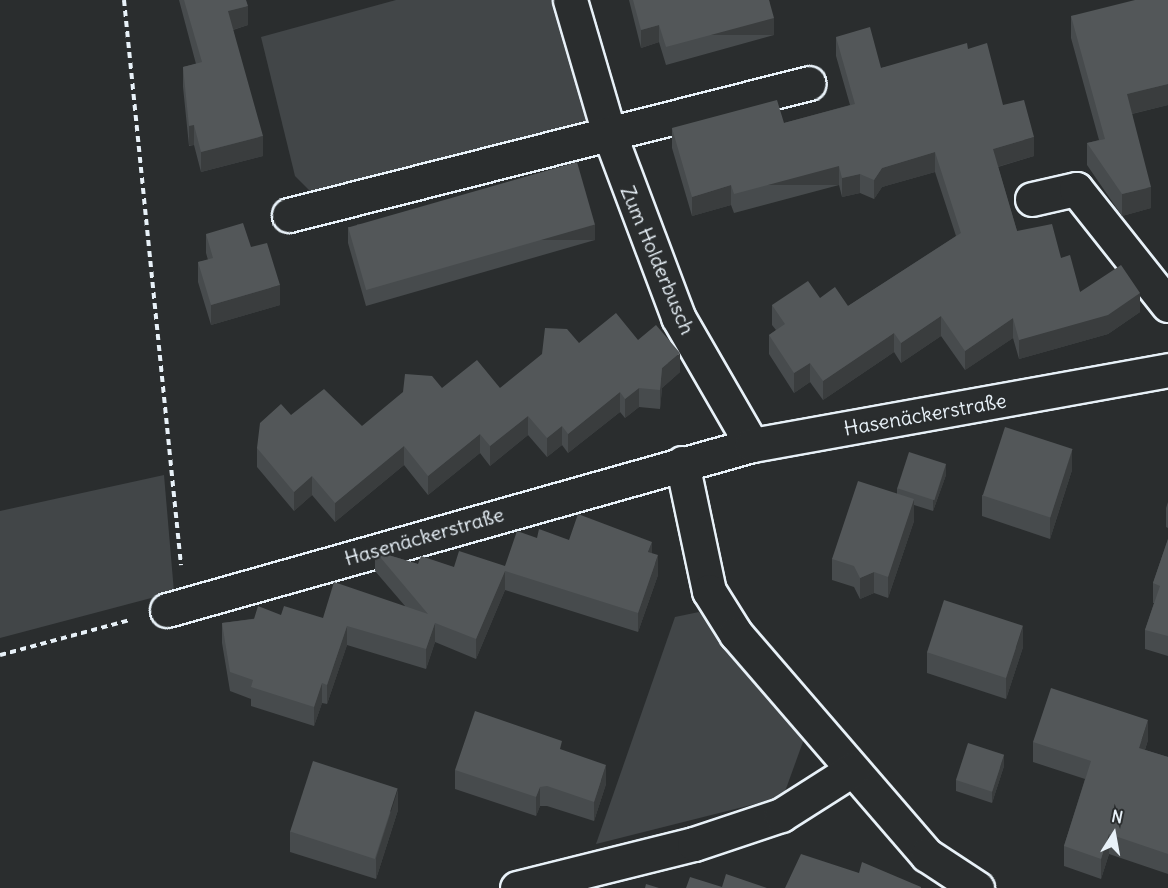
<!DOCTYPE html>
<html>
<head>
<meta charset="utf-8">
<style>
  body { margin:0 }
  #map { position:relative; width:1168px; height:888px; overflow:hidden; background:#2a2d2e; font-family:Delius,sans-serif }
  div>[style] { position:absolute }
  .green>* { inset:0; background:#424648 }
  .path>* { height:4px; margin-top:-2px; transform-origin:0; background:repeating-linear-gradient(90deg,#e8f1f8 0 6px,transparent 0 10.5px) }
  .roads { filter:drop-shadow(2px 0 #e8f1f8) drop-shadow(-2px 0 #e8f1f8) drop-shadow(0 2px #e8f1f8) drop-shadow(0 -2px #e8f1f8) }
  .minor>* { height:33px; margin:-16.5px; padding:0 16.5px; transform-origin:16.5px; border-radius:16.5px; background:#2a2d2e }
  .wall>* { inset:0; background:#474b4d }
  .shaded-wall>* { inset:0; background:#3a3d3e; transform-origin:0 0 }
  .building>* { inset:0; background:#535759; transform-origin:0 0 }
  span { translate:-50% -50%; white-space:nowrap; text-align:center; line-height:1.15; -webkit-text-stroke:4.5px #2a2d2e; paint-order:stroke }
  .street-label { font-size:20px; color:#e8f1f8 }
  .north { position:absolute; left:1084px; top:804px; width:60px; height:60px; -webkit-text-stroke:4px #2a2d2e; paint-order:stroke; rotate:11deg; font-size:16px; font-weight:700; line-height:24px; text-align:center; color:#e8f1f8 }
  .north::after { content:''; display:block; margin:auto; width:21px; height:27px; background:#e8f1f8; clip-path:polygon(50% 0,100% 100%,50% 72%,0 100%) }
</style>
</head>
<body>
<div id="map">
  <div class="green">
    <div style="clip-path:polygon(396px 0,554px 0,589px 121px,318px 199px,295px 176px,261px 37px)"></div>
    <div style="clip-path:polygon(164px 475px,174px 592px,0 638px,0 511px)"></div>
    <div style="clip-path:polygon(699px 612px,804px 739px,783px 797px,596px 844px,675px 617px)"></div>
  </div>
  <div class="path">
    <div style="left:124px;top:0;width:568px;rotate:84.24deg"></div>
    <div style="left:0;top:655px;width:135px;rotate:-15.1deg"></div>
  </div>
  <div class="roads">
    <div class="minor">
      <div style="left:570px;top:0;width:139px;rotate:73.7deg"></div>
      <div style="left:609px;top:133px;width:197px;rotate:69.4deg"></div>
      <div style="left:678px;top:317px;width:148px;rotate:60deg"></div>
      <div style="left:1032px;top:199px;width:45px;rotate:-12.8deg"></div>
      <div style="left:1076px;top:189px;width:148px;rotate:51.6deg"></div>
      <div style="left:289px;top:215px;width:536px;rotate:-14.24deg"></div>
      <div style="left:682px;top:463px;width:131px;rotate:78.1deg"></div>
      <div style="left:709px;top:591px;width:51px;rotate:57.9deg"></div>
      <div style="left:736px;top:634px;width:292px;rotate:49.2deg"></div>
      <div style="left:927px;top:855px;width:60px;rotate:33.4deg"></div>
      <div style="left:167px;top:610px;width:608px;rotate:-15.75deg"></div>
      <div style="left:752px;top:445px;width:423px;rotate:-10.2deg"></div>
      <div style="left:517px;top:888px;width:182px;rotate:-14deg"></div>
      <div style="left:694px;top:844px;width:92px;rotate:-18.4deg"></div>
      <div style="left:781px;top:815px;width:84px;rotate:-32.4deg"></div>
    </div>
  </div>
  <div class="wall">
    <div style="clip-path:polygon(179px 0,246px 0,248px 25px,233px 30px,263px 156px,201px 172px,194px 145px,189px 146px,183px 87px,183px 67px,196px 64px)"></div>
    <div style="clip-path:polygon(629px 0,769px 0,774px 35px,666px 65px,659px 42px,641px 48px)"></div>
    <div style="clip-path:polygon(1168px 0,1168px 105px,1132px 114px,1151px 208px,1122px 216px,1087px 165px,1087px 143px,1099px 140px,1071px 38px,1071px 16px)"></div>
    <div style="clip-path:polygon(836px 37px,881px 68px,968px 49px,1034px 156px,998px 167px,1017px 231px,1061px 258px,1080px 292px,1140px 312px,1108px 334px,1019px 359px,1013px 338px,965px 370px,941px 336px,901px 363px,894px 352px,823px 400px,810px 382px,794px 393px,769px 354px,769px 335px,776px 330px,772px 325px,772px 305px,820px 298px,848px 306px,956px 236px,935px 172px,882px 187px,874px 199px,860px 193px,842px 197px,839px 185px,734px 213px,731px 205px,692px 216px,672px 148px,672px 128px,784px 123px,850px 105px,836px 56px)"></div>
    <div style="clip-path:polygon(348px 227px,595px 240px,366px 306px,348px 243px)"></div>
    <div style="clip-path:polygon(206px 234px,251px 247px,280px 305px,211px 325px,198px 282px,198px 262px,208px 260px,206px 253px)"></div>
    <div style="clip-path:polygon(638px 340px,680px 372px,662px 388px,660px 409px,639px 407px,625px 418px,620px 412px,568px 453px,562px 445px,547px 457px,528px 435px,490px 466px,480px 453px,428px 495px,404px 465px,335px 522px,312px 495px,294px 511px,257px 467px,257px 448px,291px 415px,362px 426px,442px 388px,500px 388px,579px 343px)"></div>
    <div style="clip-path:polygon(1072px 470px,1050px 539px,982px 516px,982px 495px)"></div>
    <div style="clip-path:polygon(946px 475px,933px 511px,914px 505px,914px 521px,888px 598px,874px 593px,860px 599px,854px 587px,832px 580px,832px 559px,897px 494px,897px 488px)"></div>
    <div style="clip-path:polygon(1168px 502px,1168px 528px,1166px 527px,1166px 508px)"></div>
    <div style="clip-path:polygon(537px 538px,569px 540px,652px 553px,658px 575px,638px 632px,505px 590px,476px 659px,435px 642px,426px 669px,347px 645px,327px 704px,322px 703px,314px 726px,251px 706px,251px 699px,230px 691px,222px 643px,222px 623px,281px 615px,323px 618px,405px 606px,375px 571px,375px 551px,418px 564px,454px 567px,505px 566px)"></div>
    <div style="clip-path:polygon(1168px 539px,1168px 656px,1145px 649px,1145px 630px,1154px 603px,1153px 603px,1153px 583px)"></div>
    <div style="clip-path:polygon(1023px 647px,1006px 699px,927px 673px,927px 652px)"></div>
    <div style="clip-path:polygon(1148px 740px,1145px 750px,1168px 757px,1168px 874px,1109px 854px,1101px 879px,1064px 866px,1064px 846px,1085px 779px,1033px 762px,1033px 742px)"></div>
    <div style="clip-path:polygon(562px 750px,606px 784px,594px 821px,547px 806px,540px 806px,536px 816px,455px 789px,455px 770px)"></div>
    <div style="clip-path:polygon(1004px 766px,992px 803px,956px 791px,956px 780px)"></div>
    <div style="clip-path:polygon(398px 810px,376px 879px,290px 852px,290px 831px)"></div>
  </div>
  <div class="shaded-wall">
    <div style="clip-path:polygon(248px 6px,248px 25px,228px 31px,228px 11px)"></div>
    <div style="left:774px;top:18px;width:17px;height:112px;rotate:90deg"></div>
    <div style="clip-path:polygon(659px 25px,659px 42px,641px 48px,641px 30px)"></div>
    <div style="clip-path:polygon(1168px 84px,1168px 105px,1127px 115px,1127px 94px)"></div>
    <div style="left:194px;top:125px;width:20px;height:5px;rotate:90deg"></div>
    <div style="clip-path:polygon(263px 136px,263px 156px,201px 172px,201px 152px)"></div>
    <div style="clip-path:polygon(1034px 137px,1034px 156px,993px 168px,993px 149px)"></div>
    <div style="clip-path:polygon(935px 152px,935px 172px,882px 187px,874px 199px,874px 180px,882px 168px)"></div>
    <div style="left:839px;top:166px;width:19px;height:109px;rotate:90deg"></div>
    <div style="clip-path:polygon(860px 174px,860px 193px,842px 197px,842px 178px)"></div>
    <div style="clip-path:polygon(731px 185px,731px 205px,692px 216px,692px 197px)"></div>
    <div style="clip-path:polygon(1151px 187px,1151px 208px,1122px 216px,1122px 194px)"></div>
    <div style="left:595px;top:224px;width:16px;height:238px;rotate:90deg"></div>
    <div style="clip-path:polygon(280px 285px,280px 305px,211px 325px,211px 305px)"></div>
    <div style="clip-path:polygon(1140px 293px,1140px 312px,1108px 334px,1019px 359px,1019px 340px)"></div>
    <div style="clip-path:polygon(941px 316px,941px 336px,901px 363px,901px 343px)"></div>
    <div style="clip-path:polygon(1013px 318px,1013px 338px,965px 370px,965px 351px)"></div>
    <div style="clip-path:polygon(894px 333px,894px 352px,823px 400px,823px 381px)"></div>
    <div style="clip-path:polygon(680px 353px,680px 372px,662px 388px,660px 409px,660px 390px,662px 368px)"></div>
    <div style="clip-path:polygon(810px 363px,810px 382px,794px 393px,794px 373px)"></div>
    <div style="clip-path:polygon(639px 388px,639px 407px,625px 418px,625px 399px)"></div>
    <div style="clip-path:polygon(620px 392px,620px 412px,568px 453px,568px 434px)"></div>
    <div style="clip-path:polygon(528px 416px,528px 435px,490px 466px,490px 446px)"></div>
    <div style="clip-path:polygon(562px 426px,562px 445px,547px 457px,547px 438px)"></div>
    <div style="clip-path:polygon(480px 434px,480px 453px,428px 495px,428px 476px)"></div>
    <div style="clip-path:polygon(404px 446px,404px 465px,335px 522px,335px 503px)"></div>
    <div style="clip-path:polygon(1072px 449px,1072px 470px,1050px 539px,1050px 518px)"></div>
    <div style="clip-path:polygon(946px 464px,946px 475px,933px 511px,933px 500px)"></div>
    <div style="clip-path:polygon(312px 476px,312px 495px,294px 511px,294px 492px)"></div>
    <div style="clip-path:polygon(914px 499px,914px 521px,888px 598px,888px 577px)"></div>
    <div style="clip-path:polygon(652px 542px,652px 561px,648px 552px)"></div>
    <div style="clip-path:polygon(658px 555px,658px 575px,638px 632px,638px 613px)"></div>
    <div style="clip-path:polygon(505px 571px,505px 590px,476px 659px,476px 639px)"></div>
    <div style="clip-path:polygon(874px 572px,874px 593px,860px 599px,860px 578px)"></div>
    <div style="clip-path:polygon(435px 623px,435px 642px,426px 669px,426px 649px)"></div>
    <div style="clip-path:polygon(347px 626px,347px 645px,327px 704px,327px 685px)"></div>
    <div style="clip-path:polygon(1023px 626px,1023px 647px,1006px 699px,1006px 678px)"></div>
    <div style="clip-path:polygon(322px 683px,322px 703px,314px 726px,314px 707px)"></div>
    <div style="clip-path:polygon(1148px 720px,1148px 740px,1139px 768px,1139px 748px)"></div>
    <div style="clip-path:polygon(1004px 755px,1004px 766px,992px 803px,992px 792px)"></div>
    <div style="clip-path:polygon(606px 765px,606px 784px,594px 821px,594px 802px)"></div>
    <div style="clip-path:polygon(540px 787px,540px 806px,536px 816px,536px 797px)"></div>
    <div style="clip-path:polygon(398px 789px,398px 810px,376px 879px,376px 858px)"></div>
    <div style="clip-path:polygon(1109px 834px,1109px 854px,1101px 879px,1101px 859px)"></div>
  </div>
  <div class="building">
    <div style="clip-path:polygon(184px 0,246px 0,248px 6px,228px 11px,263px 136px,201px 152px,194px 125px,189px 126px,183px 67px,202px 62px)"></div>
    <div style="clip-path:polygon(633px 0,769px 0,774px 18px,666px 47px,659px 25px,641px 30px)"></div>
    <div style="clip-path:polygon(1135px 0,1168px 0,1168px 84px,1127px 94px,1151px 187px,1122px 194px,1087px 143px,1105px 139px,1071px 16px)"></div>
    <div style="clip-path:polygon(870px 27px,881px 68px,967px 43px,968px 49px,987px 43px,1003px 105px,1024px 100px,1034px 137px,993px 149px,1017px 231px,1052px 224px,1061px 258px,1070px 255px,1080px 292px,1121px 265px,1140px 293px,1108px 315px,1019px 340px,1013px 318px,965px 351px,941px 316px,901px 343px,894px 333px,823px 381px,810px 363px,794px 373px,769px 335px,785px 324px,772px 305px,808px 281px,820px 298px,835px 287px,848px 306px,961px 233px,935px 152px,882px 168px,874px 180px,860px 174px,842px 178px,839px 166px,734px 194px,731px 185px,692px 197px,672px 128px,777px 100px,784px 123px,855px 104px,836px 37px)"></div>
    <div style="left:577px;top:162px;width:65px;height:238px;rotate:74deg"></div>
    <div style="clip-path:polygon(243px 223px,251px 247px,267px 243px,280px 285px,211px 305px,198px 262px,213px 258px,206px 234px)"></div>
    <div style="clip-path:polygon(616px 313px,638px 340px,656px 325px,680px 353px,662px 368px,660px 390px,639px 388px,625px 399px,620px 392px,568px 434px,562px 426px,547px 438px,528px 416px,490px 446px,480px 434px,428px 476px,404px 446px,335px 503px,312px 476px,294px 492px,257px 448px,260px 423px,281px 404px,291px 415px,324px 389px,362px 426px,403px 392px,405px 374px,432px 376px,442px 388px,477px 360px,500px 388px,542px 354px,545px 328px,567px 329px,579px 343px)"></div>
    <div style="left:1005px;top:427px;width:71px;height:72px;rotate:18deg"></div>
    <div style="left:909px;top:452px;width:39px;height:38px;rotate:18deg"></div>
    <div style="clip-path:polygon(858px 481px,914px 499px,888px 577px,874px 572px,860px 578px,854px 566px,832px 559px)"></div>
    <div style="clip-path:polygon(578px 514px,652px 542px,648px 552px,658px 555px,638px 613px,505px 571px,476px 639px,435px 623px,426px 649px,347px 626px,327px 685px,322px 683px,314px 707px,251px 687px,253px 680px,230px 672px,222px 623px,254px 619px,258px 606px,281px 615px,284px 606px,323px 618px,334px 582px,428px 614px,375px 551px,418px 564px,421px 556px,454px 567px,459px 551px,505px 566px,517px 531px,537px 538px,539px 529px,569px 540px)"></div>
    <div style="clip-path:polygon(1168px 539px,1168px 636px,1145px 630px,1160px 586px,1153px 583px)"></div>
    <div style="left:944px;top:600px;width:83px;height:55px;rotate:18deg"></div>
    <div style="clip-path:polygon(1051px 688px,1148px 720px,1139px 748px,1168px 757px,1168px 854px,1109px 834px,1101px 859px,1064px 846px,1091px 761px,1033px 742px)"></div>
    <div style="clip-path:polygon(475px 711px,562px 741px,560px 749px,606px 765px,594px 802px,547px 786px,540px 787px,536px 797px,455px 770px)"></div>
    <div style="left:968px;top:743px;width:38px;height:39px;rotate:18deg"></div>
    <div style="left:313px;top:761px;width:89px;height:74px;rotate:18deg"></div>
    <div style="clip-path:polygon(801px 854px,859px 873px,862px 862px,921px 887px,921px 888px,785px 888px)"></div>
    <div style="clip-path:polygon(726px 874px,767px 888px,686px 888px,690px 877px,722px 887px)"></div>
    <div style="clip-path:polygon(646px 884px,659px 888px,645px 888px)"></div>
  </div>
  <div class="street-label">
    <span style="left:658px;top:260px;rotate:67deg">Zum Holderbusch</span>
    <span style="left:925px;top:414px;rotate:-10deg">Hasenäckerstraße</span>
    <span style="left:424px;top:536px;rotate:-16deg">Hasenäckerstraße</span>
  </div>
  <div class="north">N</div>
</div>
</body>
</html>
